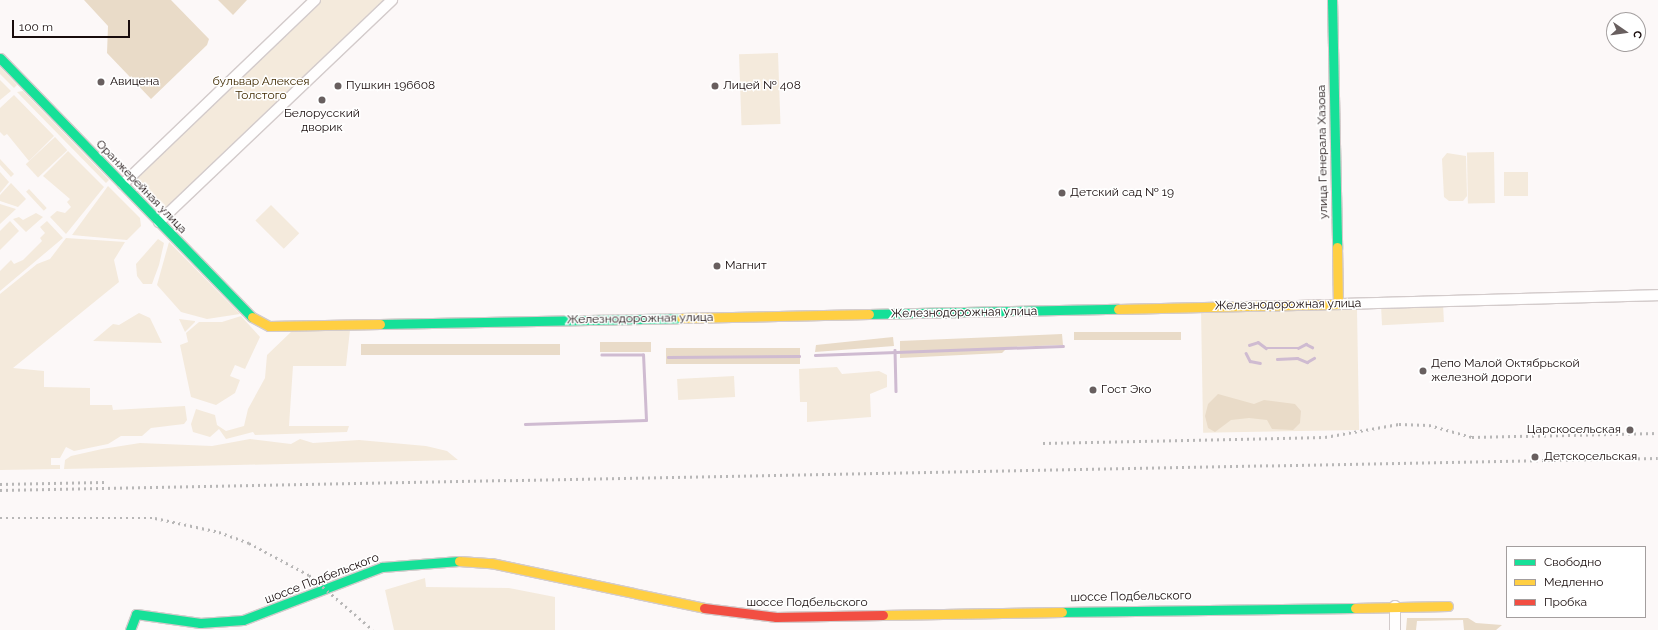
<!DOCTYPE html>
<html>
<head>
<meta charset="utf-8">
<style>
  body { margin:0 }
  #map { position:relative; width:1658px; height:630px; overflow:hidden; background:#fcf8f8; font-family:Raleway,sans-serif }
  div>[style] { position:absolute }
  .green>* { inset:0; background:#f4eadc; transform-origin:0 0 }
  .forest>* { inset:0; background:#e9dbc8; transform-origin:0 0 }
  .stream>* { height:2.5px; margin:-1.25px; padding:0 1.25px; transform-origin:1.25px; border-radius:1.25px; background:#cfbbd1 }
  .roads { filter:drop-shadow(1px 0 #d3cbcb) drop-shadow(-1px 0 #d3cbcb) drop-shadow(0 1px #d3cbcb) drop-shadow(0 -1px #d3cbcb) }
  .street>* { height:10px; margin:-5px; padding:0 5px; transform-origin:5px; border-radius:5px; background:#fffefe }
  .fast>* { height:9px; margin:-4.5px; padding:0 4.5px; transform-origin:4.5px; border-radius:4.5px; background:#16e098 }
  .slow>* { height:9px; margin:-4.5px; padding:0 4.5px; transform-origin:4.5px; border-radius:4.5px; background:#ffcf43 }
  .jam>* { height:9px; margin:-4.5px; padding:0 4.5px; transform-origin:4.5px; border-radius:4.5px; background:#f24e42 }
  .rail>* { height:2.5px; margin-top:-1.25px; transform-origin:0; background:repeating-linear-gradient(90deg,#b8b7b7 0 2px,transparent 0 6px) }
  .dots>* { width:11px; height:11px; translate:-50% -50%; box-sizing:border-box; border:2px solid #fff; border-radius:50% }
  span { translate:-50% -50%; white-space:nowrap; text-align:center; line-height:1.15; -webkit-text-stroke:3px #fff; paint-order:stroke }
  .poi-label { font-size:12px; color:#180c0c }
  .left { translate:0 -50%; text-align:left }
  .right { translate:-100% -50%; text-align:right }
  .park-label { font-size:12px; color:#402a00 }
  .street-label { font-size:12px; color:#180c0c }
  .legend { position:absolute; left:1506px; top:546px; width:140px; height:72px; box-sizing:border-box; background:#fff; border:1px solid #a39e9e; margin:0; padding:5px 7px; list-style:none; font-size:12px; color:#180c0c }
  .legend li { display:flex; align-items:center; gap:8px; height:20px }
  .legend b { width:20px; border:1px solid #a39e9e }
  .north { position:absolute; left:1606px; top:12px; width:40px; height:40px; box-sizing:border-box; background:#fff; border:1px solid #a39e9e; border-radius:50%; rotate:103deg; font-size:11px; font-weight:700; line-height:16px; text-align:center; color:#180c0c }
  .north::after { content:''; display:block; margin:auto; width:14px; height:18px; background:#685f5f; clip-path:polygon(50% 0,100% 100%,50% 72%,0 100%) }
  .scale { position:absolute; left:12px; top:20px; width:118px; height:18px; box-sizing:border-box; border:2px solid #180c0c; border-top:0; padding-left:5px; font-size:12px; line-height:14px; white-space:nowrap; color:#180c0c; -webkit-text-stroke:3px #fff; paint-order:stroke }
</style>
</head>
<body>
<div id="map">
  <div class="green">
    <div style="clip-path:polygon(321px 0,386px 0,167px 209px,136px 177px)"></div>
    <div style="left:778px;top:53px;width:71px;height:39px;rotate:88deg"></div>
    <div style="clip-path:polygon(0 67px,17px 85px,14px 88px,0 74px)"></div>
    <div style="clip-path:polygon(0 80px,11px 91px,0 100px)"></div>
    <div style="clip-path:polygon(23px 91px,109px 180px,106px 183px,17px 92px)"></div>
    <div style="clip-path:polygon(14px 95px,54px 136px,29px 161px,7px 134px,4px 136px,0 132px,0 108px)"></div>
    <div style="left:55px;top:137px;width:18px;height:40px;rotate:47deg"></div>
    <div style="clip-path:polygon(68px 151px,104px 187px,66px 234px,50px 217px,57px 211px,65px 213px,71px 207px,67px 202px,70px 199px,43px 176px)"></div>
    <div style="left:1494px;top:152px;width:51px;height:27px;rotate:89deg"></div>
    <div style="clip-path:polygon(1447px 153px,1466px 156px,1467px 196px,1463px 201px,1449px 201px,1444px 197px,1442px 159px)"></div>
    <div style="clip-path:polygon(0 159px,14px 174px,11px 177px,0 165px)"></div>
    <div style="clip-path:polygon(0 172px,9px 182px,0 193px)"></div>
    <div style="left:1504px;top:172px;width:24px;height:24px"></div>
    <div style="clip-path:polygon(11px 183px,26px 199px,18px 207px,0 201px,0 195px)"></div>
    <div style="clip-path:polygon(108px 186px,140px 218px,141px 226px,127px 240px,72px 235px)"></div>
    <div style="left:29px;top:189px;width:26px;height:4px;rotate:47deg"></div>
    <div style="clip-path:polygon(0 204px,16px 209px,0 224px)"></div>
    <div style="left:271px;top:205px;width:40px;height:22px;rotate:45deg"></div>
    <div style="clip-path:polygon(36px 213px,43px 217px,26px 232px,13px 219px,19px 217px,23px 220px)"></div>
    <div style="clip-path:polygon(10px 221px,19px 231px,0 250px,0 231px)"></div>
    <div style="clip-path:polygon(47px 221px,63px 238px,0 291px,0 271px,11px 260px,14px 264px,23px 260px,42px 241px,40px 238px,45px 233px,40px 227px)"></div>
    <div style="clip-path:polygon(66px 238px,125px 242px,114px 260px,119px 282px,13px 368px,44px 371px,44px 387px,90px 388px,90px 405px,112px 405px,113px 410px,185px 406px,187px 420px,184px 424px,151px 428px,142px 436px,121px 436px,108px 444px,74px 451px,66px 447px,60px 458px,51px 458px,51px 465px,60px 465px,60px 469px,0 470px,0 294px,37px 264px,50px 259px)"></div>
    <div style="clip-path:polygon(158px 239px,164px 243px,159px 265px,152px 284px,143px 284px,137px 276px,136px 264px)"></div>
    <div style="clip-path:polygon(169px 242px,240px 314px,207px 319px,181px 312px,157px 285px)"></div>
    <div style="left:1443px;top:304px;width:18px;height:62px;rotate:87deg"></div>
    <div style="left:1357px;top:309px;width:121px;height:156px;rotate:89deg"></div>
    <div style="clip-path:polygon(139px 313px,150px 318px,162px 343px,93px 341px,113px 324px,119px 325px)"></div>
    <div style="clip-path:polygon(241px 316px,260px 337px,245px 369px,235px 365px,230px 376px,240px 380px,235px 393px,216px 405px,191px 397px,180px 345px,188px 342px,186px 333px,199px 322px,222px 322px)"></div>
    <div style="clip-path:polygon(179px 319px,195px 321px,195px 322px,185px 332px)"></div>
    <div style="clip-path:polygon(350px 330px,346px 366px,293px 366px,289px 426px,349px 426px,347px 432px,255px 435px,253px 432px,226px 439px,219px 429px,210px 437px,193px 432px,191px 424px,196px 409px,215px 415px,217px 425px,226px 431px,244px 426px,248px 409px,265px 378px,267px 355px,292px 331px)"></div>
    <div style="clip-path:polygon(837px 367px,842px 374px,879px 371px,887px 375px,887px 387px,870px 394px,871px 417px,807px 422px,807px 402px,800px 402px,799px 369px)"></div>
    <div style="left:734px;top:376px;width:21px;height:57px;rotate:87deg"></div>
    <div style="clip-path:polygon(250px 439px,291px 444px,300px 439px,313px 443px,359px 440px,426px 446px,447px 451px,458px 460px,64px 469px,65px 460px,71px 456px,102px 449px,140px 443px,212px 446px)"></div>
    <div style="clip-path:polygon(425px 578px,426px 587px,509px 588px,555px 597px,555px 630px,394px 630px,385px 590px)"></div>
  </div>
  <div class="forest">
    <div style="clip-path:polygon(84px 0,171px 0,209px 39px,207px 45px,151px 99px,107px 53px,108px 26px)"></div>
    <div style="clip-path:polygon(218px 0,247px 0,233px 15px)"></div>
    <div style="left:1181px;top:332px;width:8px;height:107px;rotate:90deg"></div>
    <div style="clip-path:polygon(1062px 334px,1063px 345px,1008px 347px,1002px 353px,900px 358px,900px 341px)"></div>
    <div style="clip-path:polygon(893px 337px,894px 346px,815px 352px,816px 345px)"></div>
    <div style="left:651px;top:342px;width:10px;height:51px;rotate:90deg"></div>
    <div style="left:560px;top:344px;width:11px;height:199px;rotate:90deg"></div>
    <div style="left:666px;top:348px;width:134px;height:16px"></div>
    <div style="clip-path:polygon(1218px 394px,1254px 404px,1264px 400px,1295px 404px,1301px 411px,1300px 423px,1293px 430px,1272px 429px,1267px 420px,1249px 418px,1231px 420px,1215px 432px,1208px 428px,1205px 416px,1208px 404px)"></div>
    <div style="clip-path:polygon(1407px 618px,1468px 618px,1476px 623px,1502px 625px,1496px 630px,1464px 630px,1463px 620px,1417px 621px,1416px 630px,1406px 630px)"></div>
  </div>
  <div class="stream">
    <div style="left:1249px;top:345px;width:9px;rotate:-18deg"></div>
    <div style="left:1258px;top:342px;width:10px;rotate:37deg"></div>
    <div style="left:1266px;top:348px;width:32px"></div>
    <div style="left:1298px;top:348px;width:9px;rotate:-27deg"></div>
    <div style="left:1306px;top:344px;width:7px;rotate:27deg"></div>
    <div style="left:895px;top:350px;width:41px;rotate:88.6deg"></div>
    <div style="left:1246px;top:353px;width:9px;rotate:63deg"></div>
    <div style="left:1250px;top:361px;width:10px;rotate:11deg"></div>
    <div style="left:815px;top:355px;width:248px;rotate:-2.1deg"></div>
    <div style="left:668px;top:357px;width:131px;rotate:-0.4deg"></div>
    <div style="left:1277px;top:359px;width:20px;rotate:-3deg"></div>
    <div style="left:1297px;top:358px;width:11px;rotate:22deg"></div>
    <div style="left:1307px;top:362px;width:8px;rotate:-30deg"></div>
    <div style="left:525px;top:424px;width:121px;rotate:-1.9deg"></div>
    <div style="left:646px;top:420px;width:65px;rotate:-92.6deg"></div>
    <div style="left:643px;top:355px;width:41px;rotate:180deg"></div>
  </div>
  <div class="roads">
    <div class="street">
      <div style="left:123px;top:184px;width:266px;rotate:-43.8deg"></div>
      <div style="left:159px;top:222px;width:322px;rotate:-43.6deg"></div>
      <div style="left:1338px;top:304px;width:320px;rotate:-1.6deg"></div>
      <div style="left:1395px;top:606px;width:24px;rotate:90deg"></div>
    </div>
    <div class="fast">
      <div style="left:1332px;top:0;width:247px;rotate:88.8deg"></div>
      <div style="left:0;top:58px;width:361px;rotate:45.8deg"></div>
      <div style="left:869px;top:314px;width:249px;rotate:-1.2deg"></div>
      <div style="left:380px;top:324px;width:301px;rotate:-1.1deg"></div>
      <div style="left:1062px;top:612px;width:293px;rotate:-0.8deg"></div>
      <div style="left:130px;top:630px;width:17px;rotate:-69deg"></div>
      <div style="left:136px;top:614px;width:65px;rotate:8deg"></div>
      <div style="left:200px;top:623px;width:43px;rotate:-4deg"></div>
      <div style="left:243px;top:620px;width:149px;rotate:-20.9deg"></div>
      <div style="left:382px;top:567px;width:77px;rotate:-4.5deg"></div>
    </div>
    <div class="slow">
      <div style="left:1118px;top:309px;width:220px;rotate:-1.3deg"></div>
      <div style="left:1338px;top:304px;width:57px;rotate:-91deg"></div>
      <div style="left:252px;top:317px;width:19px;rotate:28deg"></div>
      <div style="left:269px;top:326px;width:111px;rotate:-1deg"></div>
      <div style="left:681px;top:318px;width:188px;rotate:-1.2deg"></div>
      <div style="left:459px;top:561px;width:32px;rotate:4deg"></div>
      <div style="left:491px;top:563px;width:218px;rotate:11.9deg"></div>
      <div style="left:1355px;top:608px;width:93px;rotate:-1.2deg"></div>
      <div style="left:883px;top:615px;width:179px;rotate:-1deg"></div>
    </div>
    <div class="jam">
      <div style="left:704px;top:608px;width:73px;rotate:7.1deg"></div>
      <div style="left:776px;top:617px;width:107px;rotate:-1.1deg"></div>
    </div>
  </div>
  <div class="rail">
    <div style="left:1043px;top:443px;width:282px;rotate:-1.2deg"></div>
    <div style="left:1325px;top:437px;width:75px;rotate:-10deg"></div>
    <div style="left:1399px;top:424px;width:30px;rotate:2deg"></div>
    <div style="left:1429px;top:425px;width:45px;rotate:15.6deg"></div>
    <div style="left:1472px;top:437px;width:186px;rotate:-1.2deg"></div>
    <div style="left:0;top:484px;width:104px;rotate:-1.1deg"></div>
    <div style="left:0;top:490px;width:1658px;rotate:-1.11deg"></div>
    <div style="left:0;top:518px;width:155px"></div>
    <div style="left:155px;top:518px;width:66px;rotate:12.3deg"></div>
    <div style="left:219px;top:532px;width:32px;rotate:20deg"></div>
    <div style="left:249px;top:543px;width:68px;rotate:28.1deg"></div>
    <div style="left:309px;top:575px;width:84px;rotate:40.7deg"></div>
  </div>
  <div class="dots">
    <div style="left:101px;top:82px;background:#685f5f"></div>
    <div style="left:338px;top:86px;background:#685f5f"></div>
    <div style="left:715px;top:86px;background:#685f5f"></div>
    <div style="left:322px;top:100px;background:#685f5f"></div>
    <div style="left:1062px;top:193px;background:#685f5f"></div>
    <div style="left:717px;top:266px;background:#685f5f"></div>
    <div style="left:1423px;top:371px;background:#685f5f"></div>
    <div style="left:1093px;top:390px;background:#685f5f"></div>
    <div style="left:1630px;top:430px;background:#685f5f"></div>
    <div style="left:1535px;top:457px;background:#685f5f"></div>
  </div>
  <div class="poi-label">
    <span class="left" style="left:110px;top:82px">Авицена</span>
    <span class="left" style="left:346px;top:86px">Пушкин 196608</span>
    <span class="left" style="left:723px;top:86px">Лицей № 408</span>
    <span style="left:322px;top:121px">Белорусский<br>дворик</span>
    <span class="left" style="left:1070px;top:193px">Детский сад № 19</span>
    <span class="left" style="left:725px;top:266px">Магнит</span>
    <span class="left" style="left:1431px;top:371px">Депо Малой Октябрьской<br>железной дороги</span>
    <span class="left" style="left:1101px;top:390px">Гост Эко</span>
    <span class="right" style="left:1621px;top:430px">Царскосельская</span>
    <span class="left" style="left:1544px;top:457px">Детскосельская</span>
  </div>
  <div class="park-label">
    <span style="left:261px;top:89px">бульвар Алексея<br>Толстого</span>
  </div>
  <div class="street-label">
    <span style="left:1323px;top:152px;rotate:-91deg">улица Генерала Хазова</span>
    <span style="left:141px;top:187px;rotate:46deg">Оранжерейная улица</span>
    <span style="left:1288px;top:305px;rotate:-1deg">Железнодорожная улица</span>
    <span style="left:964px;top:313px;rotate:-1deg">Железнодорожная улица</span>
    <span style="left:640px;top:319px;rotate:-1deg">Железнодорожная улица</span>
    <span style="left:322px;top:579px;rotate:-21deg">шоссе Подбельского</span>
    <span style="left:1131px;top:597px;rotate:-1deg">шоссе Подбельского</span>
    <span style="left:807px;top:603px">шоссе Подбельского</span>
  </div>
  <ul class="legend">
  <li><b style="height:5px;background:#16e098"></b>Свободно</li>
  <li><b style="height:5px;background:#ffcf43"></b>Медленно</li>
  <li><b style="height:5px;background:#f24e42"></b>Пробка</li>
  </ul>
  <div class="north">С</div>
  <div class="scale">100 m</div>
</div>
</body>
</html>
